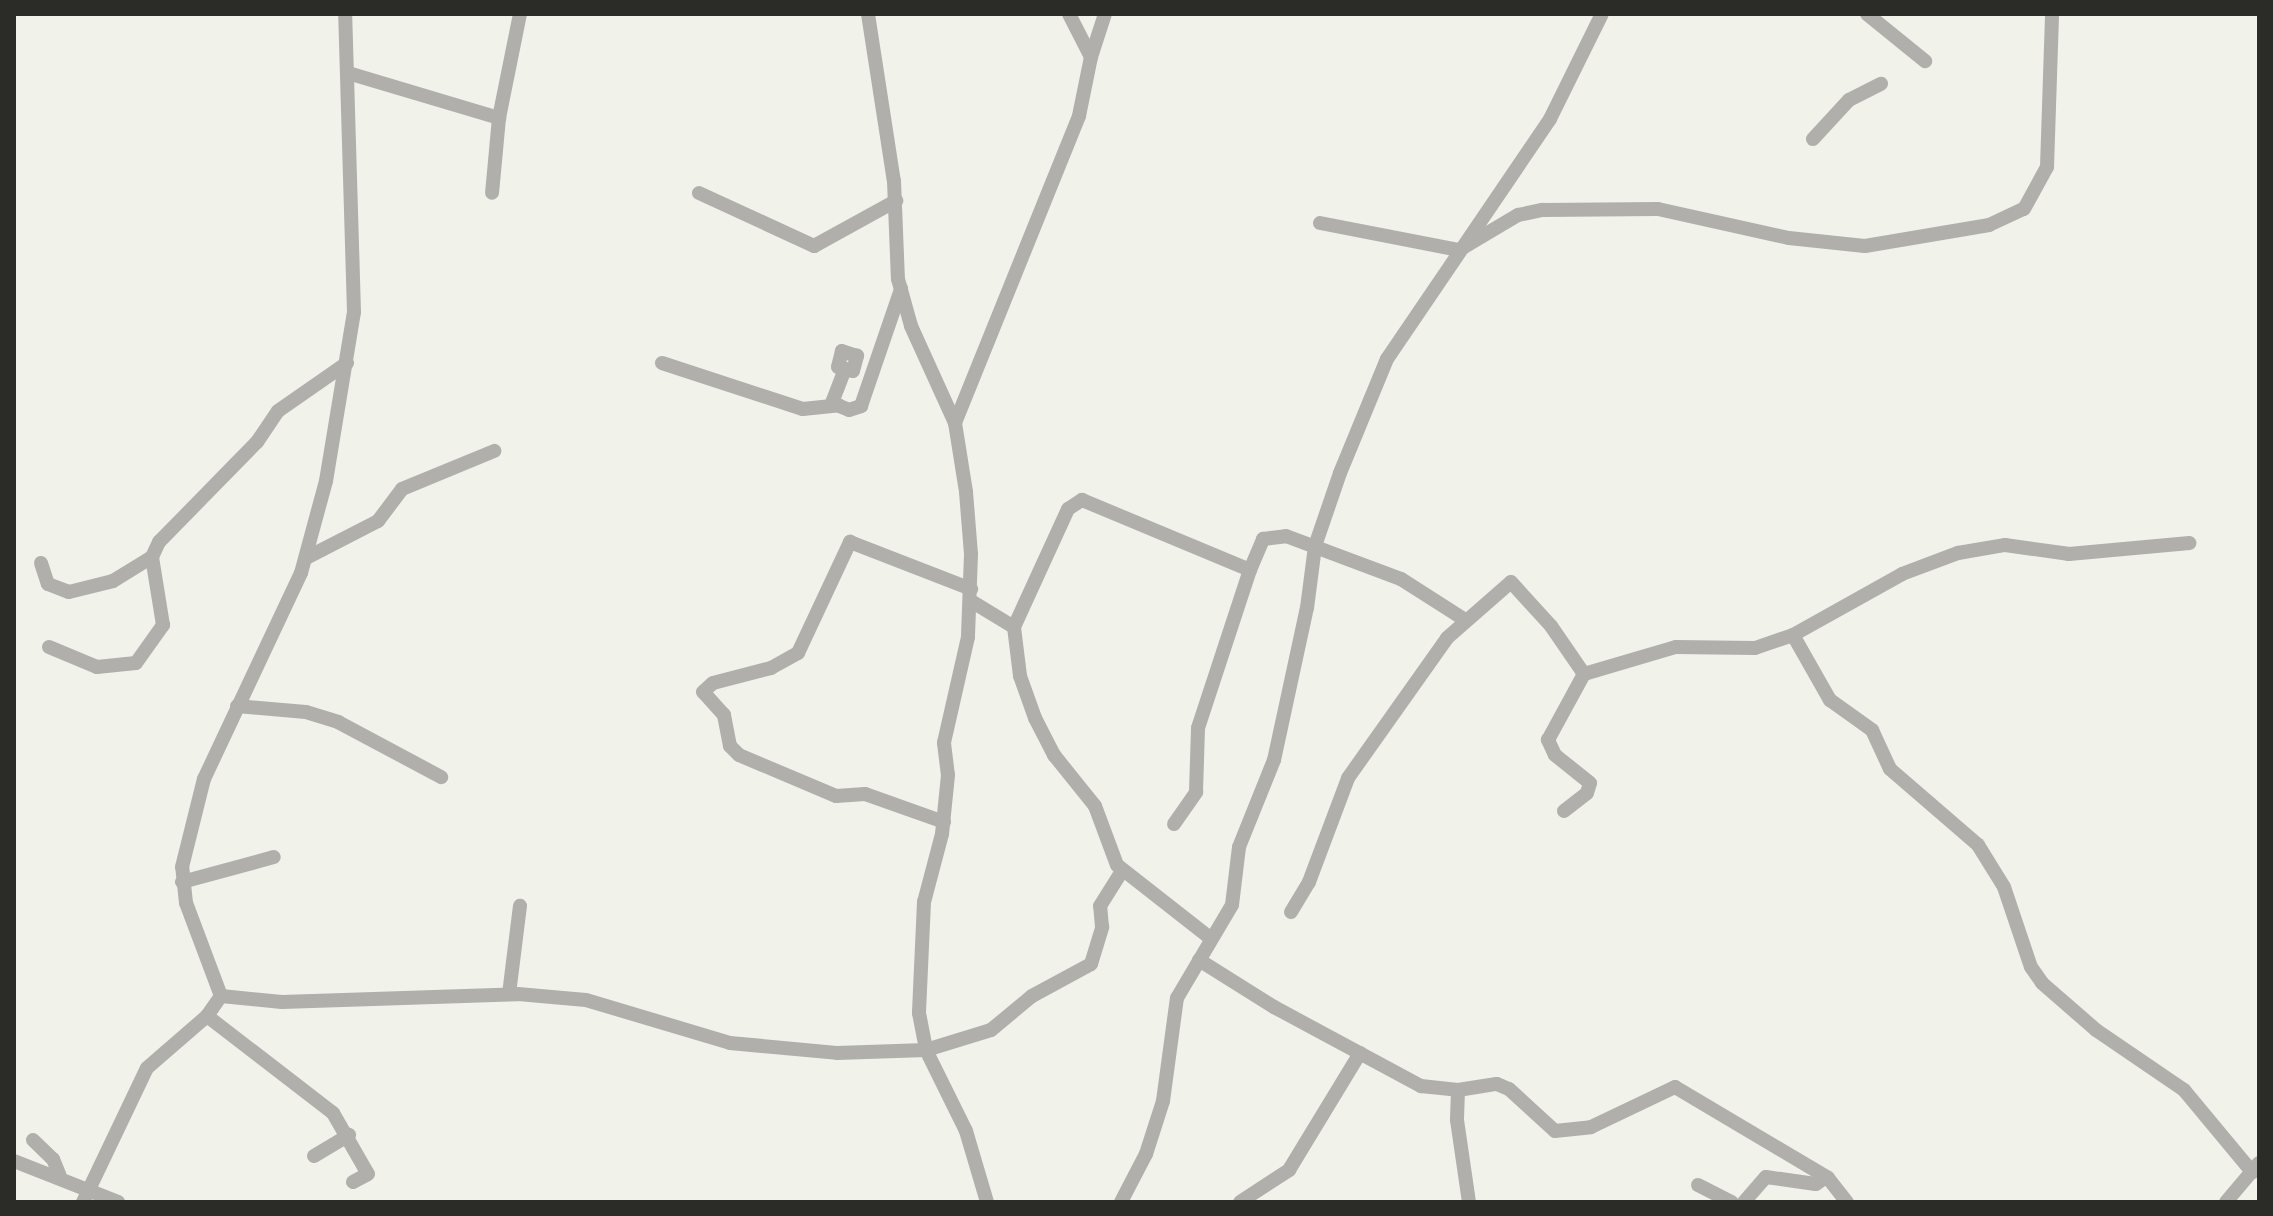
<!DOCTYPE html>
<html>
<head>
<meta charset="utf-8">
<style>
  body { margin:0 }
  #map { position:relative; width:2273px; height:1216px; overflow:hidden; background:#f1f2e9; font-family:Karla,sans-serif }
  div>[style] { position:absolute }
  .minor>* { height:14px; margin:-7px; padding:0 7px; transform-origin:7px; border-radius:7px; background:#b1afab }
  span { translate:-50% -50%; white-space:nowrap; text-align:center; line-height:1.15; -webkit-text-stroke:6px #fff; paint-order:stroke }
  .frame { position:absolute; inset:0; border:16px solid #2b2b27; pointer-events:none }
</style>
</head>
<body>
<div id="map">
  <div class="minor">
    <div style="left:868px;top:14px;width:169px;rotate:81.2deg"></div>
    <div style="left:894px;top:181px;width:98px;rotate:87.7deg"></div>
    <div style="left:898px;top:279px;width:49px;rotate:74.5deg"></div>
    <div style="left:911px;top:326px;width:107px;rotate:65.6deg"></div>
    <div style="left:955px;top:423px;width:70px;rotate:80.9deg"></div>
    <div style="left:966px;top:492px;width:62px;rotate:85.4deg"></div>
    <div style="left:971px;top:554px;width:83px;rotate:92.1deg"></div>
    <div style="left:968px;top:637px;width:109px;rotate:102.8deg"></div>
    <div style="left:944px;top:743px;width:32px;rotate:83deg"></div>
    <div style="left:948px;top:775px;width:59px;rotate:95.8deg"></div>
    <div style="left:942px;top:834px;width:70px;rotate:104.8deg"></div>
    <div style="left:924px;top:902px;width:111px;rotate:92.6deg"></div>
    <div style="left:919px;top:1013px;width:38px;rotate:79deg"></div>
    <div style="left:926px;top:1050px;width:90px;rotate:63.7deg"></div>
    <div style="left:966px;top:1131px;width:74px;rotate:73.5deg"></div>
    <div style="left:1069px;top:14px;width:48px;rotate:62.9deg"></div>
    <div style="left:1091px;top:57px;width:45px;rotate:-72deg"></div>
    <div style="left:1867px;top:14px;width:75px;rotate:39deg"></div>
    <div style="left:348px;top:73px;width:158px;rotate:16.6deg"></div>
    <div style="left:499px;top:118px;width:75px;rotate:95.3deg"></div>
    <div style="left:499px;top:118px;width:106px;rotate:-78.6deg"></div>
    <div style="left:1813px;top:139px;width:53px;rotate:-47.3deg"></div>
    <div style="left:1849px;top:100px;width:36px;rotate:-27deg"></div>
    <div style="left:699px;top:193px;width:127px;rotate:24.7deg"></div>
    <div style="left:814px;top:246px;width:94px;rotate:-28.8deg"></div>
    <div style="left:1320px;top:223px;width:142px;rotate:11deg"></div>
    <div style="left:1459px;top:250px;width:69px;rotate:-30.7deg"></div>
    <div style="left:1518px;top:215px;width:25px;rotate:-12deg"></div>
    <div style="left:1542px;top:210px;width:116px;rotate:-0.5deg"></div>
    <div style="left:1658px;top:209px;width:134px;rotate:12.5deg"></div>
    <div style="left:1789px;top:238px;width:76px;rotate:6deg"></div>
    <div style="left:1865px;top:246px;width:126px;rotate:-9.6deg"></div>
    <div style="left:1989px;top:225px;width:38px;rotate:-25deg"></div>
    <div style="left:2024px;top:209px;width:48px;rotate:-61.3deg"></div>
    <div style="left:2047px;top:167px;width:153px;rotate:-88.1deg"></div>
    <div style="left:662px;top:363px;width:148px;rotate:18.1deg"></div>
    <div style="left:803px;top:409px;width:36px;rotate:-6deg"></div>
    <div style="left:845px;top:369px;width:8px;rotate:14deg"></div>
    <div style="left:853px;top:371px;width:16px;rotate:-75deg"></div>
    <div style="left:857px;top:356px;width:16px;rotate:-162deg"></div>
    <div style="left:842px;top:351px;width:16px;rotate:104deg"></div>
    <div style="left:838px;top:367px;width:7px;rotate:16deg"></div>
    <div style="left:845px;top:369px;width:36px;rotate:111deg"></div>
    <div style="left:832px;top:403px;width:18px;rotate:22deg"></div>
    <div style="left:849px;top:410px;width:13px;rotate:-18deg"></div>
    <div style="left:861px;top:406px;width:124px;rotate:-71.1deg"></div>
    <div style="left:955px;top:423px;width:331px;rotate:-68deg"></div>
    <div style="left:1079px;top:116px;width:60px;rotate:-78.5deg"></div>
    <div style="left:308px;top:557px;width:79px;rotate:-27.2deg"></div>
    <div style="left:378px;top:521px;width:40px;rotate:-53deg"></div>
    <div style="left:402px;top:489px;width:100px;rotate:-22.4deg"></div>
    <div style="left:41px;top:563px;width:22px;rotate:72deg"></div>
    <div style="left:48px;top:584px;width:22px;rotate:21deg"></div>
    <div style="left:69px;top:592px;width:45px;rotate:-14deg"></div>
    <div style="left:113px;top:581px;width:46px;rotate:-31.6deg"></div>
    <div style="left:971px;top:601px;width:50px;rotate:31.2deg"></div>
    <div style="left:1014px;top:627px;width:130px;rotate:-65.4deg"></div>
    <div style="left:1068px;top:509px;width:17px;rotate:-33deg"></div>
    <div style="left:1082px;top:500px;width:182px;rotate:22.6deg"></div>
    <div style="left:1250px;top:570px;width:34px;rotate:-67deg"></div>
    <div style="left:1263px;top:539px;width:23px;rotate:-7deg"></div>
    <div style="left:1286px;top:536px;width:123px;rotate:20.5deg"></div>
    <div style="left:1401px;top:579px;width:76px;rotate:32.6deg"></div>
    <div style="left:1014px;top:627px;width:49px;rotate:83deg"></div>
    <div style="left:1020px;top:676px;width:45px;rotate:70.3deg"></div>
    <div style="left:1035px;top:718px;width:42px;rotate:62.8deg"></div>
    <div style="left:1054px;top:755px;width:65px;rotate:51.2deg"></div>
    <div style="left:1095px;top:806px;width:63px;rotate:69.6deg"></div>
    <div style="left:1117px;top:865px;width:118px;rotate:38.1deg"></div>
    <div style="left:1793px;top:635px;width:125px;rotate:-29.2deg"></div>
    <div style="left:1902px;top:574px;width:60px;rotate:-20.6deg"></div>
    <div style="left:1958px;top:553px;width:48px;rotate:-9.7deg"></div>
    <div style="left:2005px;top:545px;width:65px;rotate:8deg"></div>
    <div style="left:2069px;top:554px;width:121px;rotate:-5.2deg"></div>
    <div style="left:49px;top:647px;width:52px;rotate:22.6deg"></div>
    <div style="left:97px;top:667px;width:39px;rotate:-6deg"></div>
    <div style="left:136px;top:663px;width:47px;rotate:-54.6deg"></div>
    <div style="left:163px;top:625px;width:69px;rotate:-99.2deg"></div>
    <div style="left:152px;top:557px;width:17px;rotate:-65deg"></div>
    <div style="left:159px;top:542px;width:140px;rotate:-45.6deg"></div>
    <div style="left:257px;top:442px;width:37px;rotate:-56deg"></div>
    <div style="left:278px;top:411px;width:84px;rotate:-34.8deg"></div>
    <div style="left:237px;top:706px;width:69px;rotate:5deg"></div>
    <div style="left:306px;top:712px;width:34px;rotate:17deg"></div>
    <div style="left:338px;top:722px;width:117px;rotate:28.1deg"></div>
    <div style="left:1564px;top:811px;width:29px;rotate:-38deg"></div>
    <div style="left:1587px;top:793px;width:10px;rotate:-73deg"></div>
    <div style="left:1590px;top:783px;width:45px;rotate:-141.3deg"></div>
    <div style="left:1555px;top:755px;width:17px;rotate:-115deg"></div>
    <div style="left:1548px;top:740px;width:75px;rotate:-61.4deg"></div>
    <div style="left:944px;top:822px;width:84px;rotate:-160.5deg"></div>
    <div style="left:865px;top:794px;width:29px;rotate:176deg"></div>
    <div style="left:836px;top:796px;width:105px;rotate:-157.1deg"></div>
    <div style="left:739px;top:755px;width:13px;rotate:-135deg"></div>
    <div style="left:730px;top:746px;width:32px;rotate:-101deg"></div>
    <div style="left:724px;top:715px;width:31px;rotate:-132deg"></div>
    <div style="left:703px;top:692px;width:13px;rotate:-42deg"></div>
    <div style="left:713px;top:683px;width:60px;rotate:-14.5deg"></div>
    <div style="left:771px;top:668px;width:31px;rotate:-29deg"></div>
    <div style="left:798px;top:653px;width:123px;rotate:-64.9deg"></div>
    <div style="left:850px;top:542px;width:130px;rotate:21.2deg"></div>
    <div style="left:1174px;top:824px;width:39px;rotate:-55deg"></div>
    <div style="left:1196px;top:792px;width:64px;rotate:-88.2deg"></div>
    <div style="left:1198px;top:728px;width:166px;rotate:-71.8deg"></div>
    <div style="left:182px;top:882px;width:95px;rotate:-15.2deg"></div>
    <div style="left:1291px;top:912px;width:35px;rotate:-59deg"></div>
    <div style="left:1309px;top:882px;width:111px;rotate:-69.4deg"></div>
    <div style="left:1348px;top:778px;width:171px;rotate:-54.7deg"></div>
    <div style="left:1447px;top:638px;width:85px;rotate:-41.2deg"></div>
    <div style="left:1511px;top:582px;width:59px;rotate:47.7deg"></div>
    <div style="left:1551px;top:626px;width:58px;rotate:55.5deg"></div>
    <div style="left:1584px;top:674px;width:96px;rotate:-16.4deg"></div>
    <div style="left:1676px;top:647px;width:79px;rotate:0.7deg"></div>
    <div style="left:1755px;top:648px;width:40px;rotate:-18.9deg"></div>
    <div style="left:1793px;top:635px;width:75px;rotate:60.4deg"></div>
    <div style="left:1830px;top:700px;width:52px;rotate:35.5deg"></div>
    <div style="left:1872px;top:730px;width:43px;rotate:65.2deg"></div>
    <div style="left:1890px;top:769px;width:116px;rotate:40.8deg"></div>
    <div style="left:1978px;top:845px;width:49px;rotate:58.2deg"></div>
    <div style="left:2004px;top:887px;width:84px;rotate:71.4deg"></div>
    <div style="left:2031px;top:967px;width:19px;rotate:55deg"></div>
    <div style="left:2042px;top:983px;width:72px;rotate:41deg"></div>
    <div style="left:2096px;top:1030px;width:107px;rotate:34.3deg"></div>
    <div style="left:2184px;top:1090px;width:107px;rotate:50.3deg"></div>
    <div style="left:1199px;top:960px;width:89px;rotate:32.1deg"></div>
    <div style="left:1274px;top:1007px;width:167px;rotate:28.3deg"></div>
    <div style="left:1421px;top:1086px;width:37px;rotate:6deg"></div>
    <div style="left:1458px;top:1090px;width:39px;rotate:-9deg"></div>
    <div style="left:1497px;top:1084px;width:13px;rotate:23deg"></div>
    <div style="left:1509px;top:1089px;width:62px;rotate:42.4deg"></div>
    <div style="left:1555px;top:1131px;width:36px;rotate:-6deg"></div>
    <div style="left:1591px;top:1127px;width:93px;rotate:-25.5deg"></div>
    <div style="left:1675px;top:1087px;width:178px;rotate:30.7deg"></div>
    <div style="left:1828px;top:1178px;width:31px;rotate:52deg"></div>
    <div style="left:509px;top:994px;width:89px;rotate:-82.9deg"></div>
    <div style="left:221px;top:996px;width:99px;rotate:-110.6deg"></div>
    <div style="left:186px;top:903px;width:36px;rotate:-96deg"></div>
    <div style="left:182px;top:867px;width:91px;rotate:-76deg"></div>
    <div style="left:204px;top:779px;width:228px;rotate:-64.8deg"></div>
    <div style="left:301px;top:573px;width:95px;rotate:-74.8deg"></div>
    <div style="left:326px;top:481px;width:171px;rotate:-80.6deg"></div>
    <div style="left:354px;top:312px;width:298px;rotate:-91.7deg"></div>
    <div style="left:207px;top:1016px;width:159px;rotate:37.6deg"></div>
    <div style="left:333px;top:1113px;width:70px;rotate:60.2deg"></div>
    <div style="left:368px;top:1174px;width:17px;rotate:152deg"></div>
    <div style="left:1458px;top:1090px;width:30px;rotate:92deg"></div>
    <div style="left:1457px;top:1120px;width:83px;rotate:81.7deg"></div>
    <div style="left:33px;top:1140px;width:28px;rotate:44deg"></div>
    <div style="left:53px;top:1159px;width:18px;rotate:68deg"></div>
    <div style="left:314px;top:1156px;width:41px;rotate:-31deg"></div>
    <div style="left:14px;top:1161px;width:112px;rotate:21.5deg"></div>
    <div style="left:1698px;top:1185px;width:38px;rotate:27deg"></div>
    <div style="left:83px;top:1202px;width:148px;rotate:-64.5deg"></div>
    <div style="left:147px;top:1068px;width:79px;rotate:-40.9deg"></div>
    <div style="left:207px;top:1016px;width:24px;rotate:-55deg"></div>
    <div style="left:221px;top:996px;width:61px;rotate:5.6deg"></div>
    <div style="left:282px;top:1002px;width:236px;rotate:-1.9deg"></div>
    <div style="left:518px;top:994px;width:68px;rotate:5deg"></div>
    <div style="left:586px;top:1000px;width:150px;rotate:16.6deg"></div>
    <div style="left:730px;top:1043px;width:107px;rotate:5.3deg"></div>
    <div style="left:837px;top:1053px;width:89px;rotate:-1.9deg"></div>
    <div style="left:926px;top:1050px;width:68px;rotate:-17.1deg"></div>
    <div style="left:991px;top:1030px;width:53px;rotate:-39.7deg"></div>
    <div style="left:1032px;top:996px;width:67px;rotate:-28.5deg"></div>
    <div style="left:1091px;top:964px;width:39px;rotate:-73deg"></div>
    <div style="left:1102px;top:927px;width:21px;rotate:-95deg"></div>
    <div style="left:1100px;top:906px;width:41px;rotate:-57.8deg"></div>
    <div style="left:1121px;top:1202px;width:54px;rotate:-62.5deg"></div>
    <div style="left:1146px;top:1154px;width:56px;rotate:-72.2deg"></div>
    <div style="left:1163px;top:1101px;width:104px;rotate:-82.3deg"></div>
    <div style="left:1177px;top:998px;width:108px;rotate:-59.4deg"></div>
    <div style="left:1232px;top:905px;width:58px;rotate:-83.1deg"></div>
    <div style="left:1239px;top:847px;width:94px;rotate:-68.1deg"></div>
    <div style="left:1274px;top:760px;width:156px;rotate:-77.8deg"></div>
    <div style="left:1307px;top:608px;width:63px;rotate:-82.6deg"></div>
    <div style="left:1315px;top:546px;width:77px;rotate:-71.1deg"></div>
    <div style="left:1340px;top:473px;width:123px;rotate:-67.6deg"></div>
    <div style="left:1387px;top:359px;width:290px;rotate:-55.8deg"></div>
    <div style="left:1550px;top:119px;width:117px;rotate:-63.7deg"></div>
    <div style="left:1240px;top:1202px;width:59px;rotate:-33.1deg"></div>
    <div style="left:1289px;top:1170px;width:137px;rotate:-58.7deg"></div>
    <div style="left:1744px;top:1202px;width:33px;rotate:-49deg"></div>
    <div style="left:1766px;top:1177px;width:50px;rotate:8deg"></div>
    <div style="left:1816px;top:1184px;width:12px;rotate:-35deg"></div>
    <div style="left:2226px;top:1202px;width:51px;rotate:-49.8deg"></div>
  </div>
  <div class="frame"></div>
</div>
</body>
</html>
